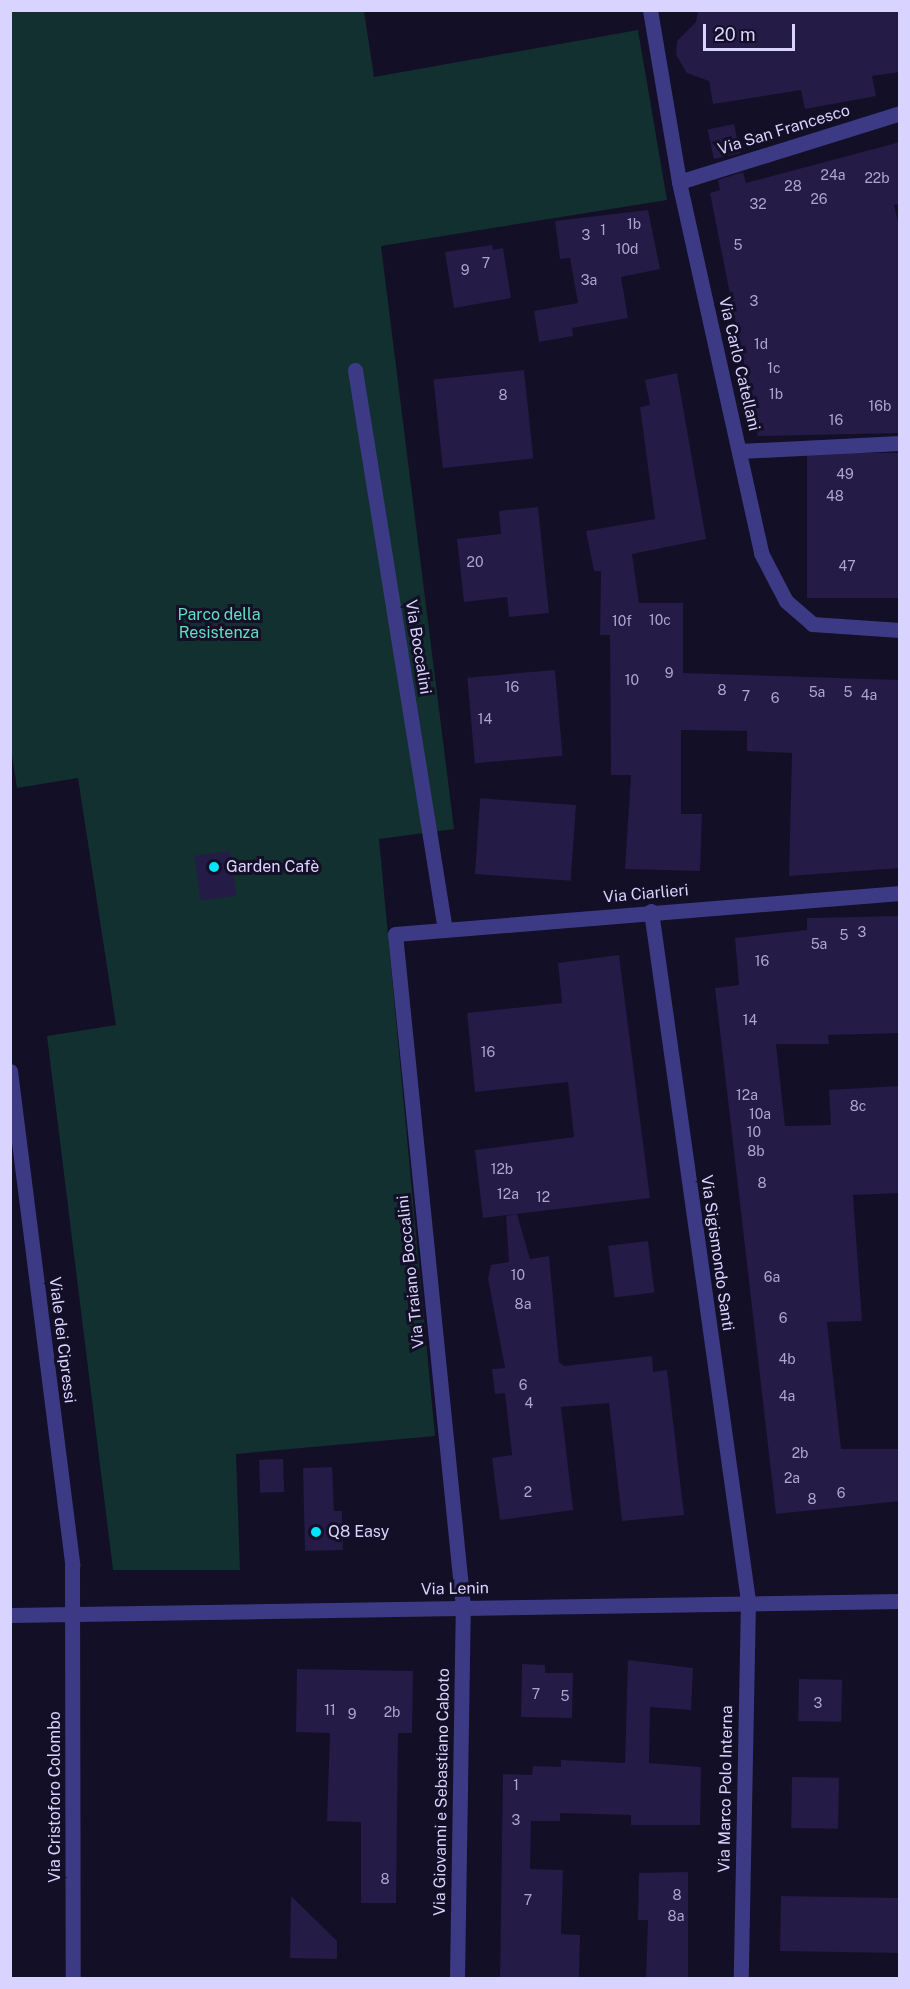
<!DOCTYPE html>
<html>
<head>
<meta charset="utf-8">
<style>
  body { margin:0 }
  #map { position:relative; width:910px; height:1989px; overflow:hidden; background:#130f26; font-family:"Public Sans",sans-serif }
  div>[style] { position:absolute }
  .green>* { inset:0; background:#12302f }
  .building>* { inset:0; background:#241b47; transform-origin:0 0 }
  .minor>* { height:15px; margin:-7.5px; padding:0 7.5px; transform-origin:7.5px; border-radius:7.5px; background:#3d3a85 }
  .dots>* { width:16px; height:16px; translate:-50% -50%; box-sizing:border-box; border:3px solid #130f26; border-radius:50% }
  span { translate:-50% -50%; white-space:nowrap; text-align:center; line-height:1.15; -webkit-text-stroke:6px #130f26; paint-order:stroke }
  .number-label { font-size:14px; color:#aca6d1 }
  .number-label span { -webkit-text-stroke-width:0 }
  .street-label { font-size:16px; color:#d9d4ff }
  .park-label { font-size:16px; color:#5fe0c0 }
  .poi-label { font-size:16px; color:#d9d4ff }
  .left { translate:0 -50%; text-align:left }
  .frame { position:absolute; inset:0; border:12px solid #d9d4ff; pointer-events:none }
  .scale { position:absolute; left:703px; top:24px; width:92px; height:27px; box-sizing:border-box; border:3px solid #d9d4ff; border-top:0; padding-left:8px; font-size:18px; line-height:21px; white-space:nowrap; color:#d9d4ff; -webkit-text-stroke:4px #130f26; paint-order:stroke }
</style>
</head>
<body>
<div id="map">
  <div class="green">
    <div style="clip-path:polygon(10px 11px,364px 11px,374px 77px,638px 30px,667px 200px,381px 246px,454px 829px,379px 839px,435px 1436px,236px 1454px,240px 1570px,113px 1570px,47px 1036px,116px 1025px,78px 778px,17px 788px,10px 742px)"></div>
  </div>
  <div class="building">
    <div style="clip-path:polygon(698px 10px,900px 10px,900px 72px,872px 76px,876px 96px,805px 109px,801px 90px,713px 104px,709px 81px,687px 73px,676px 55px,677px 41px,696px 22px)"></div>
    <div style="left:734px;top:124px;width:30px;height:27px;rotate:78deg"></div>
    <div style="clip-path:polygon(900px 142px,900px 204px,894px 205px,900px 230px,900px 433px,758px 436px,710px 193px,720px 190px,718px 180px,743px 172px,746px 183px)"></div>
    <div style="clip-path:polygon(648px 210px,660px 269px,621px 277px,628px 318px,572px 328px,573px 336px,539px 342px,534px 311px,578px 303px,570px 258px,560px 259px,555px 221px)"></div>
    <div style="clip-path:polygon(492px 245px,493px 250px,503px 248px,511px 298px,454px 308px,445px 252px)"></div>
    <div style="left:524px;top:370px;width:89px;height:91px;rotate:84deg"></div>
    <div style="clip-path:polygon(677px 373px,706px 539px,632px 554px,639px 603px,683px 603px,683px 673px,900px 680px,900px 868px,789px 876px,792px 753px,747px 751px,747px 731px,681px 730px,681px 814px,702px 814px,700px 871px,625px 869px,631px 775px,611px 775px,610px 635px,600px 635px,601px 571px,594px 571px,586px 531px,655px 519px,640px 407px,650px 405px,645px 380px)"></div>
    <div style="left:900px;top:453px;width:145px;height:93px;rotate:90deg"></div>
    <div style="clip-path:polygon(538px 507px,549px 613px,509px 617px,507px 597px,464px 602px,457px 539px,501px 534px,499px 511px)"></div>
    <div style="left:555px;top:670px;width:86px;height:88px;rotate:85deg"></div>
    <div style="left:576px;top:805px;width:76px;height:96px;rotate:94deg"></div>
    <div style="left:230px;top:851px;width:45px;height:36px;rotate:82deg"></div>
    <div style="clip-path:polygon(900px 916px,900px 1033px,828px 1035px,829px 1044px,776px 1044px,785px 1126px,831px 1125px,829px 1090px,900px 1086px,900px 1193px,853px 1195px,862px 1321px,827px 1322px,841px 1449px,900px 1449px,900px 1501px,776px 1514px,715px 988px,739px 985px,735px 938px,807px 930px,807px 918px)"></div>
    <div style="clip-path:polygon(619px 955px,650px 1198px,483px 1218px,475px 1150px,574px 1137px,568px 1082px,475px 1092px,467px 1013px,562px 1003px,558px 963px)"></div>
    <div style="clip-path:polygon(517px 1214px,530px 1259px,549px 1256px,559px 1362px,564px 1366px,652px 1356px,653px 1372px,667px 1370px,684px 1515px,622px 1521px,609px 1403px,561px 1407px,573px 1510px,500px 1520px,492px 1458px,512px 1455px,505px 1393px,495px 1394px,492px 1369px,505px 1368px,488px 1278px,491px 1265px,509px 1262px,506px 1216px)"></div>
    <div style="left:648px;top:1241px;width:52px;height:40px;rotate:83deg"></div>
    <div style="left:283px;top:1459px;width:33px;height:24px;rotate:88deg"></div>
    <div style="clip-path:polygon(332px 1467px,334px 1511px,342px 1511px,343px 1550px,305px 1551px,303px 1468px)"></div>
    <div style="clip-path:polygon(628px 1660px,693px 1668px,691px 1710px,650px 1707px,649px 1763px,701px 1767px,700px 1825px,631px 1825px,631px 1815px,560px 1813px,560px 1821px,531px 1821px,530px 1869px,563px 1870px,561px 1934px,580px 1935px,579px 1978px,500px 1978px,503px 1774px,532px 1775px,533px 1766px,561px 1767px,561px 1760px,625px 1763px)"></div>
    <div style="clip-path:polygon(522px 1664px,545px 1665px,545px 1673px,573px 1673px,572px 1718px,521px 1717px)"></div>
    <div style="clip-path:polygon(297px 1669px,413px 1671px,412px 1733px,398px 1733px,396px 1903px,361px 1903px,361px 1822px,327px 1821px,330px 1733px,296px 1732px)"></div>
    <div style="left:799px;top:1679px;width:43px;height:42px;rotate:1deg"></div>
    <div style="left:792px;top:1777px;width:47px;height:51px;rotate:1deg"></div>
    <div style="clip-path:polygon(688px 1872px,688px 1978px,646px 1978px,648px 1920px,638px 1920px,639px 1873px)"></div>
    <div style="clip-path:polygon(291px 1896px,337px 1941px,337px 1959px,290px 1958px)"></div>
    <div style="left:781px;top:1896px;width:119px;height:55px;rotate:1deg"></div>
  </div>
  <div class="minor">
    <div style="left:650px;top:10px;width:174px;rotate:80.4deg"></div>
    <div style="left:679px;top:182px;width:380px;rotate:77.5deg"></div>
    <div style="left:761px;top:553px;width:54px;rotate:62.5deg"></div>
    <div style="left:786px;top:601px;width:35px;rotate:41deg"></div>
    <div style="left:812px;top:624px;width:88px;rotate:3.9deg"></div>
    <div style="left:679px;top:182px;width:232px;rotate:-17.3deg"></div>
    <div style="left:355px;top:370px;width:567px;rotate:80.87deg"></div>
    <div style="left:740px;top:451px;width:160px;rotate:-2.9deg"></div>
    <div style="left:651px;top:911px;width:696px;rotate:81.99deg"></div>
    <div style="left:748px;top:1600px;width:378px;rotate:91.1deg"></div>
    <div style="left:10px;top:1071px;width:498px;rotate:82.8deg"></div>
    <div style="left:72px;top:1565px;width:413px;rotate:89.9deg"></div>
    <div style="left:10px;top:1615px;width:890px;rotate:-0.9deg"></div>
    <div style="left:457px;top:1978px;width:371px;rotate:-89.1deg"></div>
    <div style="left:463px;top:1607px;width:676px;rotate:-95.77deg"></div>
    <div style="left:395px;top:934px;width:507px;rotate:-4.64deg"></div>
  </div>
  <div class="dots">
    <div style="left:214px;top:867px;background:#00e5ff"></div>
    <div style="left:316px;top:1532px;background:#00e5ff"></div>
  </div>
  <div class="number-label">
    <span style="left:833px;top:175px">24a</span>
    <span style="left:877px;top:178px">22b</span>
    <span style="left:793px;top:186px">28</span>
    <span style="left:819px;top:199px">26</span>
    <span style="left:758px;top:204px">32</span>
    <span style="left:634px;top:224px">1b</span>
    <span style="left:603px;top:230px">1</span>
    <span style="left:586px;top:235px">3</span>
    <span style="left:738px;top:245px">5</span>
    <span style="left:627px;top:249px">10d</span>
    <span style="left:486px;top:263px">7</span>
    <span style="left:465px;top:270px">9</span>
    <span style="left:589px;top:280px">3a</span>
    <span style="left:754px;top:301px">3</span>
    <span style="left:761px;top:344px">1d</span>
    <span style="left:774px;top:368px">1c</span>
    <span style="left:776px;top:394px">1b</span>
    <span style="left:503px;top:395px">8</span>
    <span style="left:880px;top:406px">16b</span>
    <span style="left:836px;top:420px">16</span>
    <span style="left:845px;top:474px">49</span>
    <span style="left:835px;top:496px">48</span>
    <span style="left:475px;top:562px">20</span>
    <span style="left:847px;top:566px">47</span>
    <span style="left:660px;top:620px">10c</span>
    <span style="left:622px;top:621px">10f</span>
    <span style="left:669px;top:673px">9</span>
    <span style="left:632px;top:680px">10</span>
    <span style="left:512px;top:687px">16</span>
    <span style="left:722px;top:690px">8</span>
    <span style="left:817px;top:692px">5a</span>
    <span style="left:848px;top:692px">5</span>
    <span style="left:869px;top:695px">4a</span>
    <span style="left:746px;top:696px">7</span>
    <span style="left:775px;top:698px">6</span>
    <span style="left:485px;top:719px">14</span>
    <span style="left:862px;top:932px">3</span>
    <span style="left:844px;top:935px">5</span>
    <span style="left:819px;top:944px">5a</span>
    <span style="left:762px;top:961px">16</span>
    <span style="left:750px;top:1020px">14</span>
    <span style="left:488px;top:1052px">16</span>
    <span style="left:747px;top:1095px">12a</span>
    <span style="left:858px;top:1106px">8c</span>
    <span style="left:760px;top:1114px">10a</span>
    <span style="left:754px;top:1132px">10</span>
    <span style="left:756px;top:1151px">8b</span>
    <span style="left:502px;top:1169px">12b</span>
    <span style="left:762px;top:1183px">8</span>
    <span style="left:508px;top:1194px">12a</span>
    <span style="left:543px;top:1197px">12</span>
    <span style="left:518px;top:1275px">10</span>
    <span style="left:772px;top:1277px">6a</span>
    <span style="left:523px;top:1304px">8a</span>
    <span style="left:783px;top:1318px">6</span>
    <span style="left:787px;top:1359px">4b</span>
    <span style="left:523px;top:1385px">6</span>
    <span style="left:787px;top:1396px">4a</span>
    <span style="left:529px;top:1403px">4</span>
    <span style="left:800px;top:1453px">2b</span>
    <span style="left:792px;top:1478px">2a</span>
    <span style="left:528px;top:1492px">2</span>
    <span style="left:841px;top:1493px">6</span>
    <span style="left:812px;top:1499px">8</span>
    <span style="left:536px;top:1694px">7</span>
    <span style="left:565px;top:1696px">5</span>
    <span style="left:818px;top:1703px">3</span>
    <span style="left:330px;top:1710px">11</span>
    <span style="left:392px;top:1712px">2b</span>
    <span style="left:352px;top:1714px">9</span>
    <span style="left:516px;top:1785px">1</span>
    <span style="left:516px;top:1820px">3</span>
    <span style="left:385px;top:1879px">8</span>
    <span style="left:677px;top:1895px">8</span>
    <span style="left:528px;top:1900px">7</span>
    <span style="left:676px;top:1916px">8a</span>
  </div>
  <div class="street-label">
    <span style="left:784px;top:130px;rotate:-17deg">Via San Francesco</span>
    <span style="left:739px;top:364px;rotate:77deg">Via Carlo Catellani</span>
    <span style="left:418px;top:647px;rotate:81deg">Via Boccalini</span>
    <span style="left:646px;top:894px;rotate:-5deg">Via Ciarlieri</span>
    <span style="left:717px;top:1253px;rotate:82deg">Via Sigismondo Santi</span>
    <span style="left:411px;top:1272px;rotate:-96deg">Via Traiano Boccalini</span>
    <span style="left:62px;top:1340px;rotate:83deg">Viale dei Cipressi</span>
    <span style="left:455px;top:1589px;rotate:-1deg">Via Lenin</span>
    <span style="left:726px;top:1789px;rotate:-89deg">Via Marco Polo Interna</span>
    <span style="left:442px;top:1792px;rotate:-89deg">Via Giovanni e Sebastiano Caboto</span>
    <span style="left:55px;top:1797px;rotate:-90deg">Via Cristoforo Colombo</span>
  </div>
  <div class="park-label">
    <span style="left:219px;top:624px">Parco della<br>Resistenza</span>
  </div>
  <div class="poi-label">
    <span class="left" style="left:226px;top:867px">Garden Cafè</span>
    <span class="left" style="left:328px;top:1532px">Q8 Easy</span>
  </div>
  <div class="frame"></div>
  <div class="scale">20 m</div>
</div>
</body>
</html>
